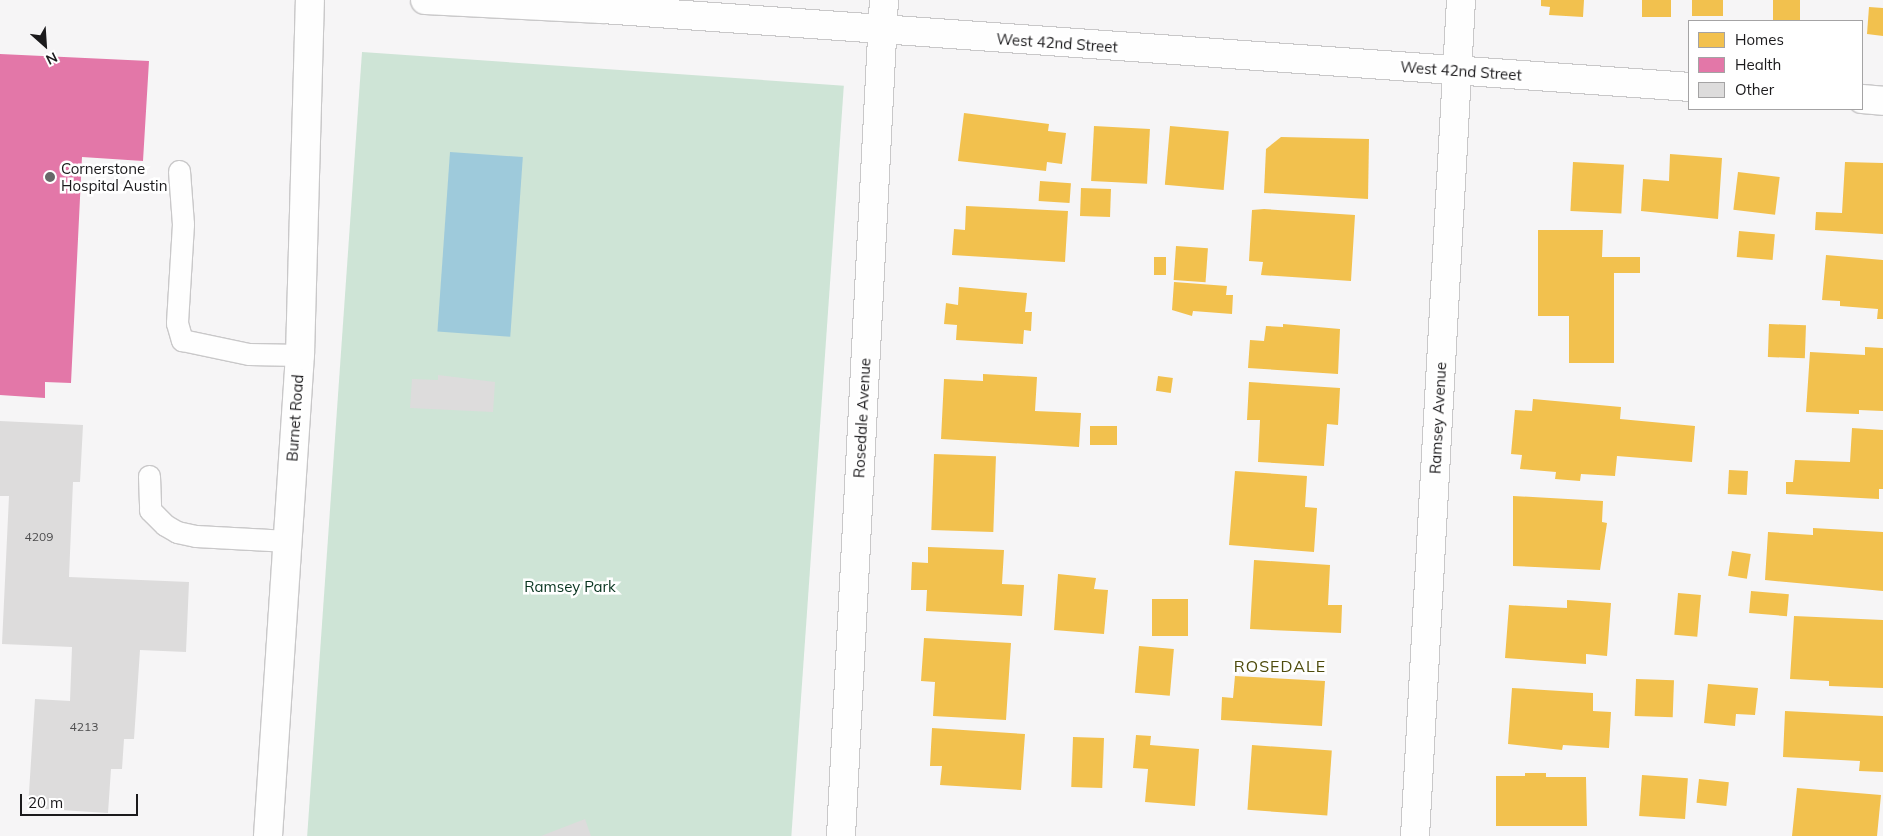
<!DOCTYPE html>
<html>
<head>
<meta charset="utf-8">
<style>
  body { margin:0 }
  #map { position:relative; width:1883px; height:836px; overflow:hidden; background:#f6f5f6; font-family:Mulish,sans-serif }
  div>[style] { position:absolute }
  .green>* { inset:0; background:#cee4d6; transform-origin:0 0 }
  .water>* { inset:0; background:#9ecadb; transform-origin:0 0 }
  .homes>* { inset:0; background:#f2c14e; transform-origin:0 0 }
  .health>* { inset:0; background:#e377a8 }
  .building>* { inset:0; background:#dddcdc }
  .roads { filter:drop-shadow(1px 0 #c9c8c9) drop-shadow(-1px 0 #c9c8c9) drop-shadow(0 1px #c9c8c9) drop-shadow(0 -1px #c9c8c9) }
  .lane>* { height:21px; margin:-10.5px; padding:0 10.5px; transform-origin:10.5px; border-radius:10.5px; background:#fefefe }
  .street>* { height:28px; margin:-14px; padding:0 14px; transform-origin:14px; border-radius:14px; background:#fefefe }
  .dots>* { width:14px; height:14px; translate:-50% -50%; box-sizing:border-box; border:2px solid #fff; border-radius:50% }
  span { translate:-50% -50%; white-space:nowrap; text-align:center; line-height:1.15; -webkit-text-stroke:5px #fff; paint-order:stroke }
  .number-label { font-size:12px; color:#4c4c4d }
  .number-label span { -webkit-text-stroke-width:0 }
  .street-label { font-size:15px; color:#1b1a1c }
  .poi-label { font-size:15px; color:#1b1a1c }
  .left { translate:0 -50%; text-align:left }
  .park-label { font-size:15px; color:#08341f }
  .neighbourhood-label { font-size:16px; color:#4e4b0c; letter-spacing:1px }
  .legend { position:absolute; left:1688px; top:20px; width:175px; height:90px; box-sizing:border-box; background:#fff; border:1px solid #a4a3a4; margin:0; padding:6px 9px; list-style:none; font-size:15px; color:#1b1a1c }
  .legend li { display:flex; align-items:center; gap:10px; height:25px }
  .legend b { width:25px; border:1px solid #a4a3a4 }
  .north { position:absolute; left:20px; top:20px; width:50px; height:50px; -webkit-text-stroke:4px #fff; paint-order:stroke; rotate:154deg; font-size:14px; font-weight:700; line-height:20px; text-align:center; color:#1b1a1c }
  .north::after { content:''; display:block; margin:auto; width:18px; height:22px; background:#1b1a1c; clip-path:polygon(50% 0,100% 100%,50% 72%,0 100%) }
  .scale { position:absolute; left:20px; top:794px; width:118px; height:22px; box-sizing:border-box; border:2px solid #1b1a1c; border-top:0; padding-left:6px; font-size:15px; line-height:18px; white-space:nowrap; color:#1b1a1c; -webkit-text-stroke:4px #fff; paint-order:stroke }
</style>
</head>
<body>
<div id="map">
  <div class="green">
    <div style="left:362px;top:52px;width:483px;height:786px;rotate:4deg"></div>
  </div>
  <div class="water">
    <div style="left:450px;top:152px;width:73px;height:180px;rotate:4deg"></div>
  </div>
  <div class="homes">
    <div style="clip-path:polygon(1541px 0,1584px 0,1583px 17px,1549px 15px,1550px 7px,1541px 6px)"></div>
    <div style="left:1642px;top:0;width:29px;height:17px"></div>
    <div style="left:1692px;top:0;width:31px;height:16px"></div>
    <div style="left:1773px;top:0;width:27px;height:21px"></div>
    <div style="clip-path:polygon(1869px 7px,1883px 8px,1883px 36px,1867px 34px)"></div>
    <div style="clip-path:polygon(964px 113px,1049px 124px,1048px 131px,1066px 133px,1062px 164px,1047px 162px,1046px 171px,958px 161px)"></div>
    <div style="left:1094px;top:126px;width:56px;height:55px;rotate:3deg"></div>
    <div style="left:1170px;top:126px;width:59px;height:59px;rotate:5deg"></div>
    <div style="clip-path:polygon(1281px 137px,1369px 139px,1368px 199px,1264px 193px,1266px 149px)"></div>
    <div style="clip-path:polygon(1670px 154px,1722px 158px,1718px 219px,1641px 211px,1643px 179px,1669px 181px)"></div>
    <div style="left:1573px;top:162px;width:51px;height:49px;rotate:3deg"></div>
    <div style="clip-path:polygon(1845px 162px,1883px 163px,1883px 234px,1815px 230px,1816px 212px,1842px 213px)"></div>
    <div style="left:1738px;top:172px;width:42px;height:38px;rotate:7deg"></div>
    <div style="left:1040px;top:181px;width:31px;height:20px;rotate:4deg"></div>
    <div style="left:1081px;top:188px;width:30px;height:28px;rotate:2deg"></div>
    <div style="clip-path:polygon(966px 206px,1068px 211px,1065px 262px,952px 255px,954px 229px,965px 230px)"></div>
    <div style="clip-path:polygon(1264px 209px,1355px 215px,1351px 281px,1261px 275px,1263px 262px,1249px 261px,1252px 210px)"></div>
    <div style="clip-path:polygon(1538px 230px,1603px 230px,1602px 257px,1640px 257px,1640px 273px,1614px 273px,1614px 363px,1569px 363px,1569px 316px,1538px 316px)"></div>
    <div style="left:1739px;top:231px;width:36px;height:26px;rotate:5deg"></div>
    <div style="left:1176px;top:246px;width:32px;height:34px;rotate:4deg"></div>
    <div style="clip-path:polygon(1826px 255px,1883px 260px,1883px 319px,1877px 319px,1878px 309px,1840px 306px,1840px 301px,1822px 300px)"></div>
    <div style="left:1154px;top:257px;width:12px;height:18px"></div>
    <div style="clip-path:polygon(1174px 282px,1227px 286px,1226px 295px,1233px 295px,1232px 314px,1193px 311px,1192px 316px,1172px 310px)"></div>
    <div style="clip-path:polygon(959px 287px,1027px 293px,1025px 312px,1032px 312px,1031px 331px,1024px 330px,1023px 344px,956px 340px,957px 325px,944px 324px,946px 303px,958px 305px)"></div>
    <div style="clip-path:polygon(1283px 324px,1340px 329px,1338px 374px,1248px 368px,1250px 340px,1264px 341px,1266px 326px,1283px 327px)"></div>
    <div style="left:1769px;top:324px;width:37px;height:33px;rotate:2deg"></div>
    <div style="clip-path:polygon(1865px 347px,1883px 348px,1883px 411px,1859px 410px,1859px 414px,1806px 412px,1810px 352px,1865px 355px)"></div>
    <div style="clip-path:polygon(983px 374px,1037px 377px,1035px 411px,1081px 413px,1079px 447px,941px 439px,944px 379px,983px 381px)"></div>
    <div style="left:1158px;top:376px;width:15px;height:15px;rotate:8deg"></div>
    <div style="clip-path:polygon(1249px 382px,1340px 388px,1338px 425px,1327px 424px,1324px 466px,1258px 462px,1260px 420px,1247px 420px)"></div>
    <div style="clip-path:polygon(1533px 399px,1621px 407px,1620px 419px,1695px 426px,1692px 462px,1617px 456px,1615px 476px,1581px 474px,1580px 481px,1555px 479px,1556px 472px,1520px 469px,1522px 455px,1511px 454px,1515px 410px,1532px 411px)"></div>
    <div style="left:1090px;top:426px;width:27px;height:19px"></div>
    <div style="clip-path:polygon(1852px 428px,1883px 430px,1883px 489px,1879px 489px,1879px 499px,1786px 494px,1786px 482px,1793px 482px,1795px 460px,1850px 462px)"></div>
    <div style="left:934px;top:454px;width:62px;height:76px;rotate:2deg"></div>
    <div style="left:1729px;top:470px;width:19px;height:24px;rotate:3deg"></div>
    <div style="clip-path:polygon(1235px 471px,1307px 476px,1305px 507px,1317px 508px,1314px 552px,1229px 545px)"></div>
    <div style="clip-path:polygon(1513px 496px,1603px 501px,1602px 522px,1607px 523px,1600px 570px,1513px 566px)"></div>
    <div style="clip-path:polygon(1813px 528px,1883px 532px,1883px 591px,1765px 580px,1768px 532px,1813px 535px)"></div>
    <div style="clip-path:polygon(928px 547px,1004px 550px,1002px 584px,1024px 585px,1022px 616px,926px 611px,927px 590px,911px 590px,912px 562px,928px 563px)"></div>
    <div style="left:1732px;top:551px;width:19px;height:25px;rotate:9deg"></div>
    <div style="clip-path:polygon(1254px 560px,1330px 565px,1328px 605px,1342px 605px,1341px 633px,1250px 629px)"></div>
    <div style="clip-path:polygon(1058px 574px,1096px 578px,1094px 589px,1108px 590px,1104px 634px,1054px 630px)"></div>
    <div style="left:1751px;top:591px;width:38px;height:22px;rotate:5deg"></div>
    <div style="left:1678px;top:593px;width:23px;height:42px;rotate:5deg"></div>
    <div style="left:1152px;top:599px;width:36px;height:37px"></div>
    <div style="clip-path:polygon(1567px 600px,1611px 603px,1607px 656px,1586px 654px,1586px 664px,1505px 658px,1509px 605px,1567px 608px)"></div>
    <div style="clip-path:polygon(1794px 616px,1883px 620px,1883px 688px,1829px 686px,1829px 681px,1790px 679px)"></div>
    <div style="clip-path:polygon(924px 638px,1011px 643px,1006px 720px,933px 716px,935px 682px,921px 681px)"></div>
    <div style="left:1139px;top:646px;width:35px;height:47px;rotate:5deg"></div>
    <div style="clip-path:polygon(1235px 676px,1325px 681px,1322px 726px,1221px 720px,1222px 697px,1233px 698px)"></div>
    <div style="left:1636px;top:679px;width:38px;height:37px;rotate:2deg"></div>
    <div style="clip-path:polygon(1708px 684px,1758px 688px,1755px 715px,1736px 714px,1735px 726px,1704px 723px)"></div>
    <div style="clip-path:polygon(1512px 688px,1593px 693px,1593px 711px,1611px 712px,1609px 748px,1563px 745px,1562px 750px,1508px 744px)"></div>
    <div style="clip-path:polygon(1785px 711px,1883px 716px,1883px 772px,1859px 771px,1860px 761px,1783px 757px)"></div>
    <div style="clip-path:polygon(932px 728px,1025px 734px,1021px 790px,940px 785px,942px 766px,930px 766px)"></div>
    <div style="clip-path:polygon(1136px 735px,1151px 736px,1150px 745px,1199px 749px,1195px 806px,1145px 802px,1148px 769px,1133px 768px)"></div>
    <div style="left:1073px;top:737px;width:31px;height:50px;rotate:2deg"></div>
    <div style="left:1252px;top:745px;width:80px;height:65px;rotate:4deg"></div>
    <div style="clip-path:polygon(1525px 773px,1546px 773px,1546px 777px,1586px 777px,1587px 826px,1496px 826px,1496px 776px,1525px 776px)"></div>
    <div style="left:1642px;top:775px;width:46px;height:41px;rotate:4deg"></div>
    <div style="left:1699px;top:779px;width:30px;height:24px;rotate:6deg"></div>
    <div style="clip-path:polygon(1797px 788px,1881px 795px,1877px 836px,1792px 836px)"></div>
  </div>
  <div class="health">
    <div style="clip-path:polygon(0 54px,149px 61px,143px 161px,82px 157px,71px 383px,45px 382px,45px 398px,0 395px)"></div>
  </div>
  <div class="building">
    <div style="clip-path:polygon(438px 375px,495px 382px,493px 412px,410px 408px,412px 379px,438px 380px)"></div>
    <div style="clip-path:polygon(0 421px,83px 425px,80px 482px,73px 482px,69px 577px,189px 582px,186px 652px,140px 650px,134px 739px,124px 739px,122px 769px,111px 769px,108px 813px,28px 808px,35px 699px,70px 701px,72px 647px,2px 644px,9px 496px,0 496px)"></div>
    <div style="clip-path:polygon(585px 819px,591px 836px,541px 836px)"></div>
  </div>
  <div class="roads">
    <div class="lane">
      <div style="left:179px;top:171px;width:53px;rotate:85.7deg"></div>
      <div style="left:183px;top:224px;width:99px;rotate:93.5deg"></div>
      <div style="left:177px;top:323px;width:18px;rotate:74deg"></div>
      <div style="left:182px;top:340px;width:68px;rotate:11.8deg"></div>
      <div style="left:249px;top:354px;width:51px;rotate:1.1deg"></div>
      <div style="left:149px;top:476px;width:34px;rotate:88deg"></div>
      <div style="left:150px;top:510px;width:21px;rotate:45deg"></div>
      <div style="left:165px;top:525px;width:14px;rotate:30deg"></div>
      <div style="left:177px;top:532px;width:19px;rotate:12deg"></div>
      <div style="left:196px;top:536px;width:92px;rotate:3.1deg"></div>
    </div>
    <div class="street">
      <div style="left:425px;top:0;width:177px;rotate:2.9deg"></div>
      <div style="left:602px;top:9px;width:1090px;rotate:4.1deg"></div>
      <div style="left:1862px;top:99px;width:21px;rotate:5deg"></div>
      <div style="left:268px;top:836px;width:482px;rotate:-86.2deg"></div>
      <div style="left:300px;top:355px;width:355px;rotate:-88.4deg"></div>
      <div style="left:841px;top:836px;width:837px;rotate:-87.06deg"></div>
      <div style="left:1415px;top:836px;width:837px;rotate:-86.85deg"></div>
    </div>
  </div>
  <div class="dots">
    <div style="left:50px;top:177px;background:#686768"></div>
  </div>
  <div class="number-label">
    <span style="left:39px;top:537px">4209</span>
    <span style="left:84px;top:727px">4213</span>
  </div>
  <div class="street-label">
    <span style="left:1057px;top:43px;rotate:4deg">West 42nd Street</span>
    <span style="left:1461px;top:71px;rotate:4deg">West 42nd Street</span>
    <span style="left:295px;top:418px;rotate:-86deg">Burnet Road</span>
    <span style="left:862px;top:418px;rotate:-87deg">Rosedale Avenue</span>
    <span style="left:1438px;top:418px;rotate:-87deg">Ramsey Avenue</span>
  </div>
  <div class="poi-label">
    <span class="left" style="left:61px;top:177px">Cornerstone<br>Hospital Austin</span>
  </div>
  <div class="park-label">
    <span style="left:570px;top:587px">Ramsey Park</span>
  </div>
  <div class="neighbourhood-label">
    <span style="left:1280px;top:666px">ROSEDALE</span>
  </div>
  <ul class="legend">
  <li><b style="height:14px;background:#f2c14e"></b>Homes</li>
  <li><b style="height:14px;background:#e377a8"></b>Health</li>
  <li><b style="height:14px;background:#dddcdc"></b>Other</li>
  </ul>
  <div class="north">N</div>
  <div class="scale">20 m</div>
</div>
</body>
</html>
